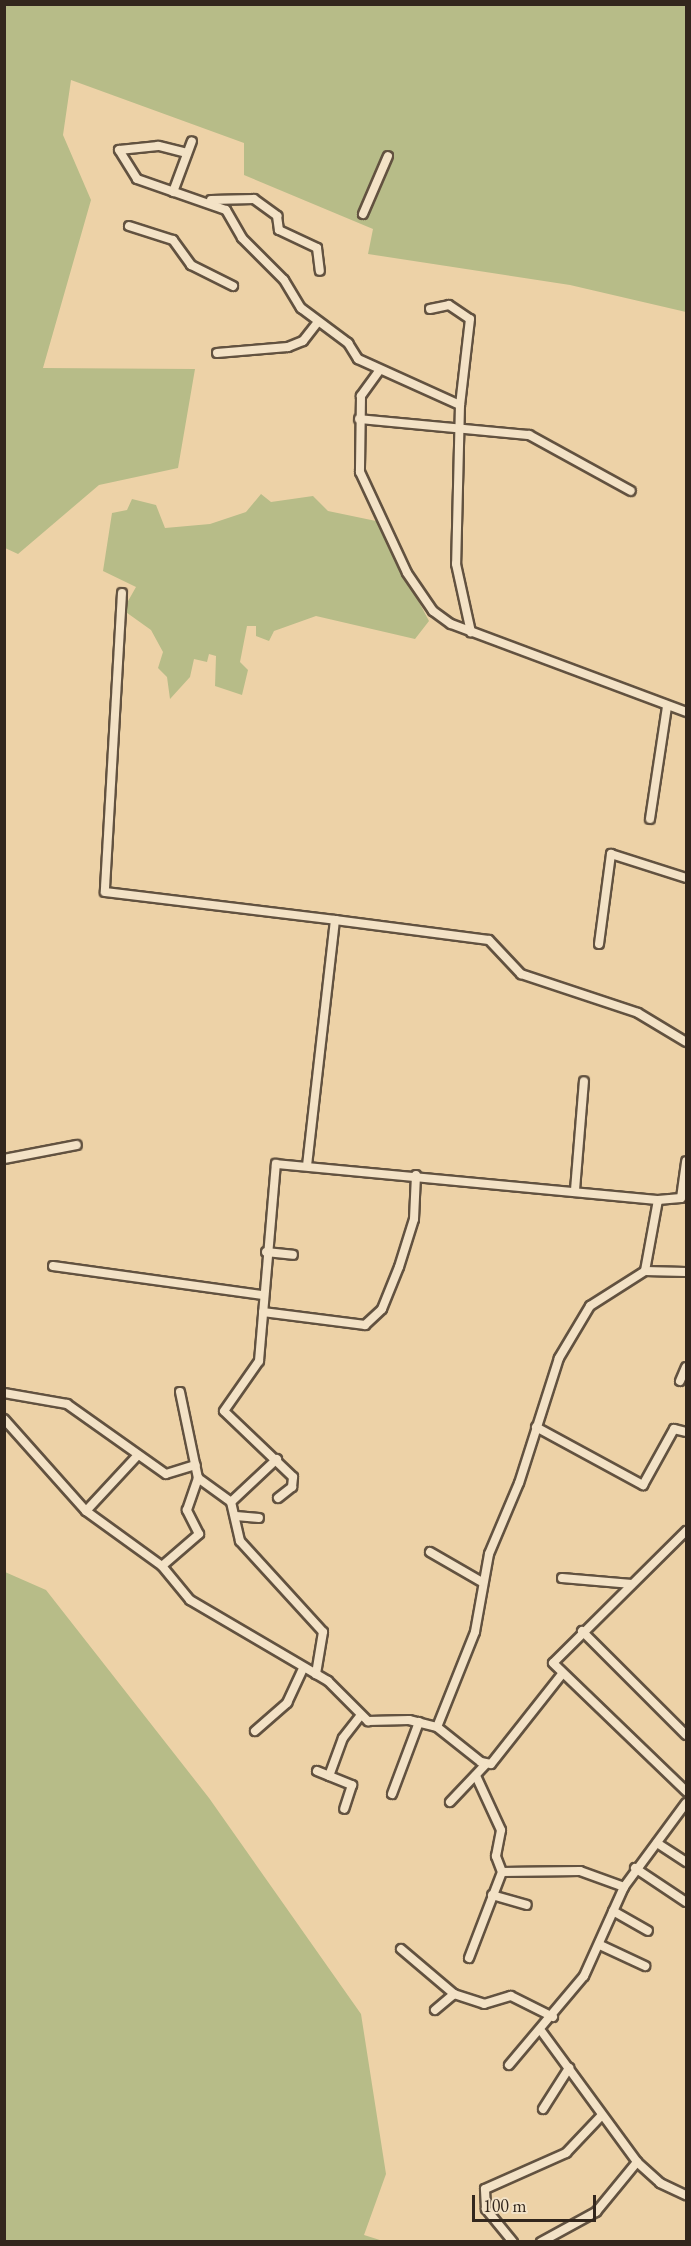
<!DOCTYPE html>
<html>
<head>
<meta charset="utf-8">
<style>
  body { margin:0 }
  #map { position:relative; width:691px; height:2246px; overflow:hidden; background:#edd2a7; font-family:"EB Garamond",serif }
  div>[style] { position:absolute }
  .green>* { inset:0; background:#b7bc88 }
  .roads { filter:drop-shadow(2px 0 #625240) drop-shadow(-2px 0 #625240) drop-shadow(0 2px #625240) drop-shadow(0 -2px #625240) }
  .minor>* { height:8px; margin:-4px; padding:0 4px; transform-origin:4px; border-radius:4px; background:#f3e2c6 }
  span { translate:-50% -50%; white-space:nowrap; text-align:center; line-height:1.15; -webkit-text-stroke:5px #f3e2c6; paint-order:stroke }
  .frame { position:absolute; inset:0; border:6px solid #33271d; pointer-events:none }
  .scale { position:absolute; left:472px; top:2195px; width:124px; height:27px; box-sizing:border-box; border:3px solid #33271d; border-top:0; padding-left:8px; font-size:18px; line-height:21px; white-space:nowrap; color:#33271d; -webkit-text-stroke:4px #f3e2c6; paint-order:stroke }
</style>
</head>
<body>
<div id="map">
  <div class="green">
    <div style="clip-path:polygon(5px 5px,686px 5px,686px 312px,570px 285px,368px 254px,373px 229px,244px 175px,244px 143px,71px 80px,63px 135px,91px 200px,43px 368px,195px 369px,178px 468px,99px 485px,18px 554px,5px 548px)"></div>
    <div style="clip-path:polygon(261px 494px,271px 502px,313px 496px,328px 511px,376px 521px,429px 621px,415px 639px,316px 616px,274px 631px,269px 641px,256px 636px,256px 626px,247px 626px,240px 662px,248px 670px,242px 695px,215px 686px,216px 656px,209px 654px,207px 662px,194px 659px,190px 677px,170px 699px,167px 677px,158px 668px,163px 652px,151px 630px,123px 610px,136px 587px,103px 571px,112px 513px,127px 510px,132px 499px,156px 505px,165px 528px,210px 524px,246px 512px)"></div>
    <div style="clip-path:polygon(5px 1572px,46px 1590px,209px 1798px,361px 2014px,386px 2174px,364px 2235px,383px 2241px,5px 2241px)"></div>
  </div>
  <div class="roads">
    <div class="minor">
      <div style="left:187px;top:153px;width:30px;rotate:-166deg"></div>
      <div style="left:158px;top:146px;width:39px;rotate:174deg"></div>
      <div style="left:119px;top:150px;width:34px;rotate:58deg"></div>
      <div style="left:137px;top:179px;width:94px;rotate:19.2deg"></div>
      <div style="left:226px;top:210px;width:32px;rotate:60deg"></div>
      <div style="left:242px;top:238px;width:59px;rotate:45deg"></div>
      <div style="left:284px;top:280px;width:33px;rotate:59deg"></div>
      <div style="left:301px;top:308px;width:59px;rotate:36.7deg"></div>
      <div style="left:348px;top:343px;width:19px;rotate:58deg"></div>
      <div style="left:358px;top:359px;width:112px;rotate:24.3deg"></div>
      <div style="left:460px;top:405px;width:159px;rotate:91.4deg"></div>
      <div style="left:456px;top:564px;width:70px;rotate:77.6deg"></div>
      <div style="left:173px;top:192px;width:54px;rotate:-69.6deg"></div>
      <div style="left:211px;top:200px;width:43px;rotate:-1.3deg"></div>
      <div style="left:254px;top:199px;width:29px;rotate:36deg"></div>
      <div style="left:277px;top:216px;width:14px;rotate:82deg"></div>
      <div style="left:279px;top:230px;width:42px;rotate:25.3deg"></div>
      <div style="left:317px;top:248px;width:23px;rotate:83deg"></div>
      <div style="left:363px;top:214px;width:63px;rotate:-66.7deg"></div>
      <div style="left:129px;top:226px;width:46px;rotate:17.7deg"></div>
      <div style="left:173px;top:240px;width:31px;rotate:54deg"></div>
      <div style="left:191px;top:265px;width:47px;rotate:26.6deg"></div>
      <div style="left:430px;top:309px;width:19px;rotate:-12deg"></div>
      <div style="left:449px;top:305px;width:25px;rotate:34deg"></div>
      <div style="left:470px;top:319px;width:87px;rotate:96.6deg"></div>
      <div style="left:217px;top:353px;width:71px;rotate:-4.8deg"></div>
      <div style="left:288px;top:347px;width:16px;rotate:-22deg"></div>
      <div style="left:303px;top:341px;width:23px;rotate:-52deg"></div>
      <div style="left:379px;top:371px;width:31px;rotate:126deg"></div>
      <div style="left:361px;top:396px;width:76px;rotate:90.8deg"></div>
      <div style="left:360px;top:472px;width:111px;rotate:65deg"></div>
      <div style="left:407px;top:573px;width:46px;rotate:55.6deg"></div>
      <div style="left:433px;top:611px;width:22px;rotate:36deg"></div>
      <div style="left:451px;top:624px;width:251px;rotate:20.5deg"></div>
      <div style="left:359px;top:419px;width:171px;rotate:5.4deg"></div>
      <div style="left:529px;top:435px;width:116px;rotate:28.8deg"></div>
      <div style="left:122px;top:593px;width:299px;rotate:93.3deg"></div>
      <div style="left:105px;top:892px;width:232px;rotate:6.9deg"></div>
      <div style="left:335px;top:920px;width:247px;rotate:96.5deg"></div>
      <div style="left:650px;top:819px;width:114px;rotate:-81.4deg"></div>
      <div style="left:335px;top:920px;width:155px;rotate:7.4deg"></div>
      <div style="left:489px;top:940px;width:47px;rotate:46.7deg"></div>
      <div style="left:521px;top:974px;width:123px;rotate:18.4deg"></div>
      <div style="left:638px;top:1013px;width:56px;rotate:31.1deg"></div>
      <div style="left:599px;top:944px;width:91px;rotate:-82.4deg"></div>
      <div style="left:611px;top:854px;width:79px;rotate:17.7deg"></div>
      <div style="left:4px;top:1159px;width:74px;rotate:-10.9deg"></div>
      <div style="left:575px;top:1190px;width:109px;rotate:-85.3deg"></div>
      <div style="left:658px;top:1200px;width:23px;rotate:-5deg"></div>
      <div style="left:681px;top:1198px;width:37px;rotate:-82deg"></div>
      <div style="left:266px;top:1252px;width:27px;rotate:6deg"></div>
      <div style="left:53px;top:1266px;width:212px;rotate:7.9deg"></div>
      <div style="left:645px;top:1271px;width:41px;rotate:1.4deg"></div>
      <div style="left:263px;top:1312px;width:103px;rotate:7.3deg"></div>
      <div style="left:365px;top:1325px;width:23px;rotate:-43deg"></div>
      <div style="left:382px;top:1309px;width:45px;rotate:-68deg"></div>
      <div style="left:399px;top:1267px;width:50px;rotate:-72.6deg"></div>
      <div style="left:414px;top:1219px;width:44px;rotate:-87.4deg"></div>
      <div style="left:680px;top:1381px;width:15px;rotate:-67deg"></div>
      <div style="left:180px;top:1392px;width:88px;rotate:78.2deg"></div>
      <div style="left:198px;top:1478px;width:41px;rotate:36deg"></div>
      <div style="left:231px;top:1502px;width:40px;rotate:77deg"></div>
      <div style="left:240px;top:1541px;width:123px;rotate:47.6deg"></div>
      <div style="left:323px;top:1632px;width:43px;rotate:99.5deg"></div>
      <div style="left:4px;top:1393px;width:64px;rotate:9.9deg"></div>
      <div style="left:67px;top:1404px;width:121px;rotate:35.3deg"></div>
      <div style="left:166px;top:1474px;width:31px;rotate:-17deg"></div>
      <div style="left:4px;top:1419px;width:123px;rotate:48.3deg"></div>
      <div style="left:86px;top:1511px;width:94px;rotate:35.9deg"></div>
      <div style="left:162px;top:1566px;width:44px;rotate:50.5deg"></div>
      <div style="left:190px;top:1600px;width:160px;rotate:30.4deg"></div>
      <div style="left:328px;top:1681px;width:57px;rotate:45deg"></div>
      <div style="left:368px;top:1721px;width:41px;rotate:-1.4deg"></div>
      <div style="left:409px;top:1720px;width:29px;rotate:14deg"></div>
      <div style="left:437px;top:1727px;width:56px;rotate:38.5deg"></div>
      <div style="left:481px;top:1762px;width:10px;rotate:11deg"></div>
      <div style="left:491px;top:1764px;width:115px;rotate:-51.7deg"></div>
      <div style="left:536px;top:1427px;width:122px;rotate:28.5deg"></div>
      <div style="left:643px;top:1485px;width:64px;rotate:-61deg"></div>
      <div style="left:674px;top:1429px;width:12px;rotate:14deg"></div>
      <div style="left:278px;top:1498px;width:18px;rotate:-38deg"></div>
      <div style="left:292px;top:1487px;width:10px;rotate:-84deg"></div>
      <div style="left:293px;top:1477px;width:95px;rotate:-136.3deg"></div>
      <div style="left:224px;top:1411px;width:61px;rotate:-55deg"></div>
      <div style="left:259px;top:1361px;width:198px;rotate:-85.1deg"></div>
      <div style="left:276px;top:1164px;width:384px;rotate:5.4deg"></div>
      <div style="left:658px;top:1200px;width:72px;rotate:100.4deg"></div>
      <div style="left:645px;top:1271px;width:65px;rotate:147.5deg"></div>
      <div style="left:590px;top:1306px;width:61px;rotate:120.8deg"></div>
      <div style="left:559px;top:1358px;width:131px;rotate:107.7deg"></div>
      <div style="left:519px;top:1483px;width:77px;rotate:112.9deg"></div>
      <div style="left:489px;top:1554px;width:79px;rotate:100.2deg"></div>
      <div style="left:475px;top:1632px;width:102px;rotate:111.8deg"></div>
      <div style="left:231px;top:1502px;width:63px;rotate:-43.1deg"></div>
      <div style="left:86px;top:1511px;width:76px;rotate:-47.1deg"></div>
      <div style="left:236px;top:1516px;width:23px;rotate:5deg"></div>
      <div style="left:686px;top:1531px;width:187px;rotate:135.2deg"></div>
      <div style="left:553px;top:1663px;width:185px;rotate:43.9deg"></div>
      <div style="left:430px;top:1552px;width:60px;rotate:30deg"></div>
      <div style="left:162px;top:1566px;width:49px;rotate:-40.9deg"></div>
      <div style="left:199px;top:1534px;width:27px;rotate:-117deg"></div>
      <div style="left:187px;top:1510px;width:34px;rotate:-71deg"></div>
      <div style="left:562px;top:1578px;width:70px;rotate:4.9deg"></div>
      <div style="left:582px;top:1631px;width:147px;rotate:45deg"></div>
      <div style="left:255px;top:1731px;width:43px;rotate:-41.2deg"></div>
      <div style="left:287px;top:1703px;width:38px;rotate:-65deg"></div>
      <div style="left:317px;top:1771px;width:38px;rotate:22deg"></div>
      <div style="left:352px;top:1785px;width:25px;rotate:108deg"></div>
      <div style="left:329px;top:1776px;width:40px;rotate:-69.8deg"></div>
      <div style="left:343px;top:1738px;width:29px;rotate:-52deg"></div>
      <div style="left:392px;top:1794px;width:77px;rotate:-69.4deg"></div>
      <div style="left:450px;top:1802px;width:52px;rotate:-46.5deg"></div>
      <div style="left:657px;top:1843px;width:35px;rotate:33deg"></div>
      <div style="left:635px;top:1868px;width:61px;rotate:33.7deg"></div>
      <div style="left:502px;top:1872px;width:78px;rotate:-0.7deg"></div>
      <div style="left:580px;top:1871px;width:47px;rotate:20deg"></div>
      <div style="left:492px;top:1895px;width:36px;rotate:16deg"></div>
      <div style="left:613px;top:1911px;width:40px;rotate:29.7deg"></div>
      <div style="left:600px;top:1945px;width:50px;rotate:25deg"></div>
      <div style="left:401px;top:1949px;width:70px;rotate:40.3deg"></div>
      <div style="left:454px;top:1994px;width:32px;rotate:18deg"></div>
      <div style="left:484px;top:2004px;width:28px;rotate:-17deg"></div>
      <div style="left:511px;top:1996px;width:47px;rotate:26.6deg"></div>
      <div style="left:469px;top:1958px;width:92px;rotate:-69deg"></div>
      <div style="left:502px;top:1872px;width:17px;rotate:-111deg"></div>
      <div style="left:496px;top:1856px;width:26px;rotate:-79deg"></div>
      <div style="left:501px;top:1830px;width:60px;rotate:-114.8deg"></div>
      <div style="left:435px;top:2010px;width:25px;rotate:-40deg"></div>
      <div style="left:542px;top:2032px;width:161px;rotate:53.8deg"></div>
      <div style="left:637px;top:2162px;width:31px;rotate:42deg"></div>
      <div style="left:660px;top:2183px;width:29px;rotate:25deg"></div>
      <div style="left:509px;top:2065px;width:116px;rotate:-49.9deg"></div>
      <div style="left:584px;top:1976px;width:98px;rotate:-65.8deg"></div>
      <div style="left:624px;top:1887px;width:104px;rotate:-53.6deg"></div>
      <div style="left:543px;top:2109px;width:49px;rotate:-57.6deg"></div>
      <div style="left:513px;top:2242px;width:43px;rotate:-129.3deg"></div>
      <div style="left:486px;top:2209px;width:20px;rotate:-93deg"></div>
      <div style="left:485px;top:2189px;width:89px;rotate:-24deg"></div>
      <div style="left:566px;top:2153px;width:50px;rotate:-46.6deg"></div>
      <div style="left:541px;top:2242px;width:63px;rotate:-28.6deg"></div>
      <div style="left:596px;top:2212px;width:65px;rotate:-50.6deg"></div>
    </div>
  </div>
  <div class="frame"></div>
  <div class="scale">100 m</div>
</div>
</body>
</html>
